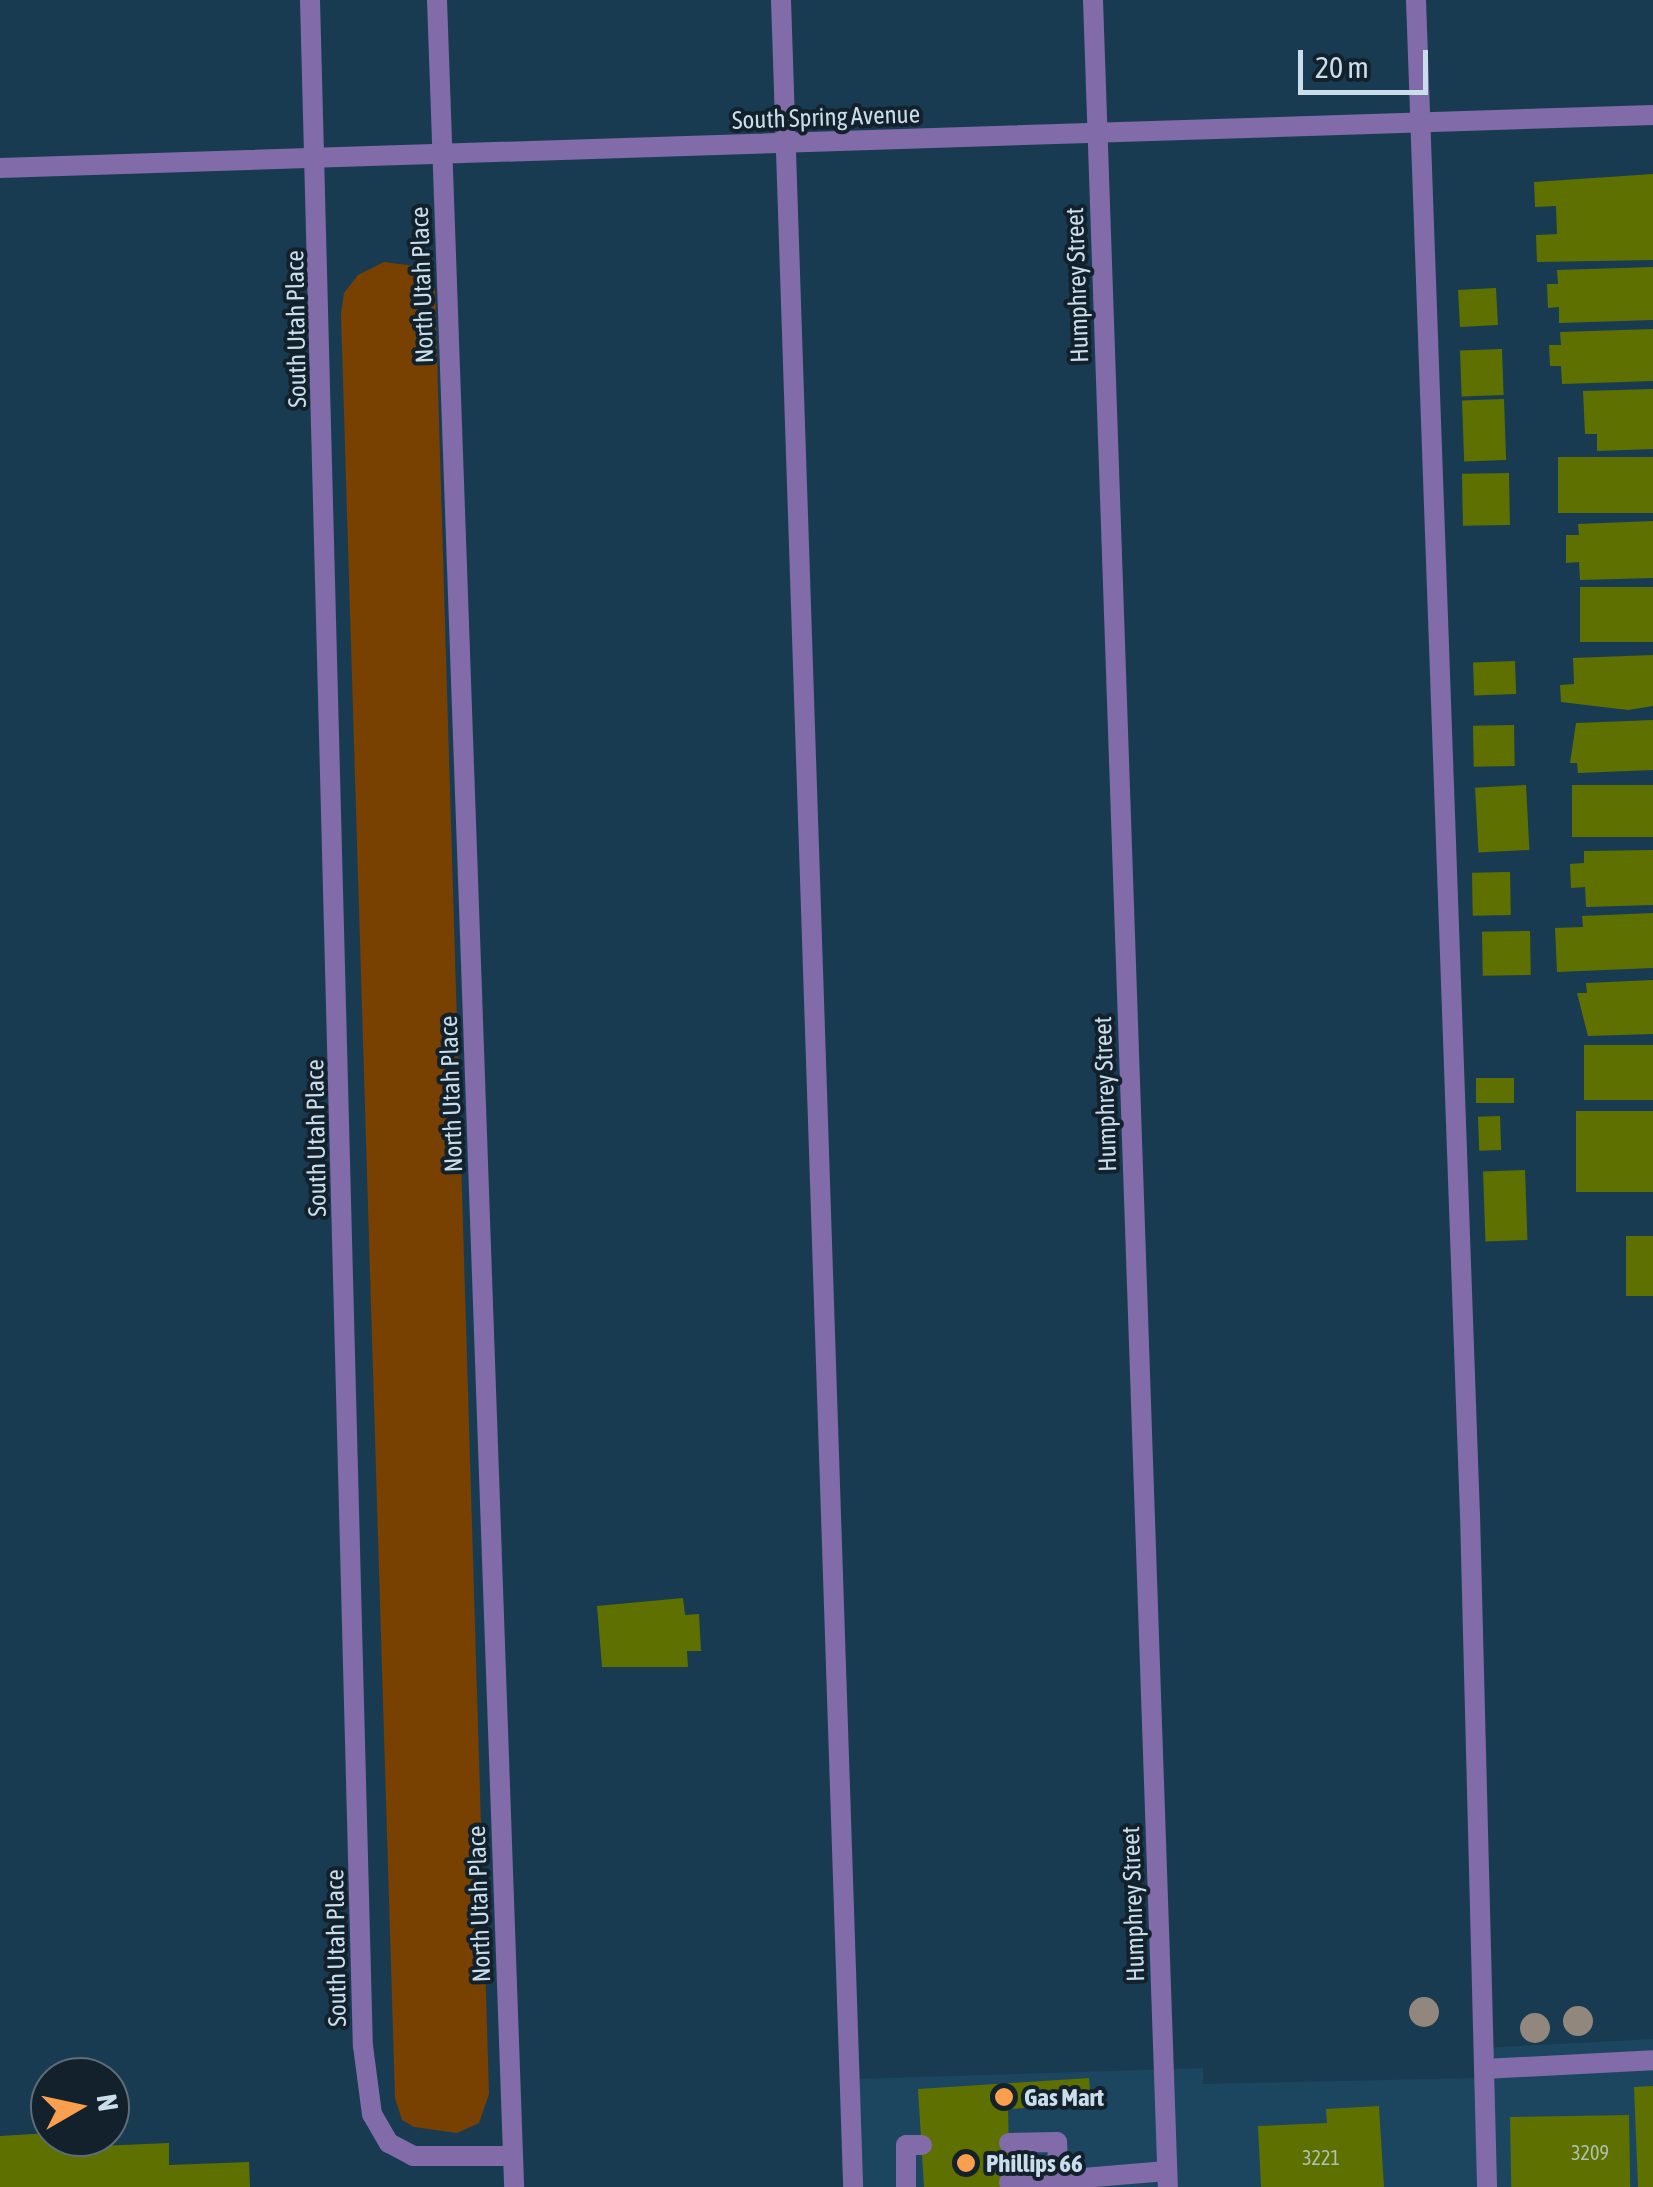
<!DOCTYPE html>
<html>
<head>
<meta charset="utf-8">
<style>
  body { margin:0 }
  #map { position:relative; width:1653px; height:2187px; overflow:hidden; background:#193b51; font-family:"Asap Condensed",sans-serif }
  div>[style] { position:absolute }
  .built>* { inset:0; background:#1c4560 }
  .green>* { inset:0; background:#784101 }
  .building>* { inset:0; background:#5e7000; transform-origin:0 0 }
  .lane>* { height:20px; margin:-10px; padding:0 10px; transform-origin:10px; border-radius:10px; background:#816ba9 }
  .street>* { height:20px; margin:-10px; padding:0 10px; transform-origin:10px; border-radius:10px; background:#816ba9 }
  .trees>* { width:30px; height:30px; margin:-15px; border-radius:50%; background:#92877c }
  .dots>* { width:28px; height:28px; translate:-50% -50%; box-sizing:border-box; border:5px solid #12212b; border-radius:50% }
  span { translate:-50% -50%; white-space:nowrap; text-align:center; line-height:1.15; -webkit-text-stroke:8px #12212b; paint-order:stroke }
  .number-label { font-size:20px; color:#afc2b0 }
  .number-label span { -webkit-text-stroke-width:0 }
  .street-label { font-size:25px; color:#caddeb }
  .poi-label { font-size:25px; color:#caddeb; font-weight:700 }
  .left { translate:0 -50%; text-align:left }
  .north { position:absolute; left:30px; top:2057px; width:100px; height:100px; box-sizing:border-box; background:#12212b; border:2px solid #5c6c78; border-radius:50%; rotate:81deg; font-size:28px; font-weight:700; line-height:40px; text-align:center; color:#caddeb }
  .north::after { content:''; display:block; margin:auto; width:35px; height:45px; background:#fa9f4e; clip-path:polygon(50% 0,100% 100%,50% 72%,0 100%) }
  .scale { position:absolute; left:1298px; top:50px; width:130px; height:45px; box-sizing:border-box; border:5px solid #caddeb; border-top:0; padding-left:12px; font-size:30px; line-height:35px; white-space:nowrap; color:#caddeb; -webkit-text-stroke:8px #12212b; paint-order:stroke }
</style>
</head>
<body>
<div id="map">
  <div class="built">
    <div style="clip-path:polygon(1653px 2039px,1653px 2187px,857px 2187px,857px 2079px,1203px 2068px,1203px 2084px,1477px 2078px,1484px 2048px)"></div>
  </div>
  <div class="green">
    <div style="clip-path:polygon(384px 262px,422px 267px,435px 289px,489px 2094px,479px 2123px,457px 2133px,414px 2127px,402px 2120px,395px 2098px,341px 314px,344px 293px,358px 275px)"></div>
  </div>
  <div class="building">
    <div style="clip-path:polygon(1653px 174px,1653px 260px,1537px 262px,1536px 235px,1557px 234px,1556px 206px,1535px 207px,1534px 182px)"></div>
    <div style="clip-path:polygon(1653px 267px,1653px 320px,1559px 323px,1559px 307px,1548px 308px,1547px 284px,1558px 284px,1557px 270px)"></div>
    <div style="left:1496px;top:288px;width:37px;height:38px;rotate:87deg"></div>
    <div style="clip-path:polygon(1653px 329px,1653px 381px,1562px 384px,1561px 366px,1550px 366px,1549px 345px,1561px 345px,1560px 332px)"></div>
    <div style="left:1502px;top:349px;width:46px;height:42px;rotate:88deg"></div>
    <div style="clip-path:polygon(1653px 389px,1653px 449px,1597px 451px,1597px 434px,1585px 434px,1583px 391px)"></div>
    <div style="left:1504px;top:399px;width:61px;height:42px;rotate:88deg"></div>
    <div style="left:1653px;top:457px;width:56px;height:95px;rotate:90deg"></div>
    <div style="left:1509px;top:473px;width:52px;height:47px;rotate:89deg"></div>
    <div style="clip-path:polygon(1653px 521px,1653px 578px,1580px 580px,1579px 562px,1566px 563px,1566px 535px,1579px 535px,1578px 524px)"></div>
    <div style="left:1653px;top:587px;width:55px;height:73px;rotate:90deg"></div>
    <div style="clip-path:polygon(1653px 655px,1653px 706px,1628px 710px,1561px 702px,1560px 685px,1574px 684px,1573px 658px)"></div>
    <div style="left:1515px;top:661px;width:33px;height:42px;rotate:88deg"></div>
    <div style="clip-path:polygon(1653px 720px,1653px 770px,1578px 773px,1577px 763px,1570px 763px,1576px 723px)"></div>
    <div style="left:1514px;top:725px;width:41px;height:41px;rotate:89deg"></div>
    <div style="left:1526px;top:785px;width:65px;height:51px;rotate:87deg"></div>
    <div style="left:1653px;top:785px;width:52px;height:81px;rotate:90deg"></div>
    <div style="clip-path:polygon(1653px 850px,1653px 905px,1586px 907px,1585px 887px,1571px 888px,1570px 864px,1584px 863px,1584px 851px)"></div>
    <div style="left:1510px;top:872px;width:43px;height:38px;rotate:89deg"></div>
    <div style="clip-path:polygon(1653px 913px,1653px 968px,1557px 972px,1555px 928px,1583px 927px,1582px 916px)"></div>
    <div style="left:1530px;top:931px;width:44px;height:48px;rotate:89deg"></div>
    <div style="clip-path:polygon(1653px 980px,1653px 1034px,1588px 1036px,1577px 993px,1587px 993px,1586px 983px)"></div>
    <div style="left:1653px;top:1045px;width:55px;height:69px;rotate:90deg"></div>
    <div style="left:1514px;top:1078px;width:25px;height:38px;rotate:90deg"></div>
    <div style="left:1653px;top:1111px;width:81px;height:77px;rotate:90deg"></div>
    <div style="left:1500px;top:1116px;width:34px;height:22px;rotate:88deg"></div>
    <div style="left:1525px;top:1170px;width:70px;height:42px;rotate:88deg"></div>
    <div style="left:1653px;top:1236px;width:60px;height:27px;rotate:90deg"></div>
    <div style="clip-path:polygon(683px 1598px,685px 1615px,699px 1614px,701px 1651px,687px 1651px,688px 1667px,602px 1667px,597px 1606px)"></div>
    <div style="clip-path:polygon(1089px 2078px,1091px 2104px,1008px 2109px,1010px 2187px,924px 2187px,918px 2089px)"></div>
    <div style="clip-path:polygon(1653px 2086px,1653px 2187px,1638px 2187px,1634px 2087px)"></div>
    <div style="clip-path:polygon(1379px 2106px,1384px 2187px,1261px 2187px,1258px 2126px,1327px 2123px,1326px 2109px)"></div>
    <div style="left:1629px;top:2115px;width:72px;height:119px;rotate:89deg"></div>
    <div style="clip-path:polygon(50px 2133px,51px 2148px,169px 2143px,169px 2165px,249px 2162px,250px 2187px,0 2187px,0 2136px)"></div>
  </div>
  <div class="lane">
    <div style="left:781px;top:0;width:2188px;rotate:88.11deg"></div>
    <div style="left:1416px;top:0;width:1515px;rotate:87.96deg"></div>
    <div style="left:1470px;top:1514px;width:673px;rotate:88.55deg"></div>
    <div style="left:1484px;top:2069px;width:169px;rotate:-3deg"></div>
    <div style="left:1009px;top:2143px;width:48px;rotate:-1.2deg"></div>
    <div style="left:1057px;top:2142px;width:38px;rotate:87deg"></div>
    <div style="left:1059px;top:2180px;width:108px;rotate:-4.8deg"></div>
    <div style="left:1009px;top:2182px;width:50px;rotate:-2.3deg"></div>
    <div style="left:1059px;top:2180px;width:7px;rotate:90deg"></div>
    <div style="left:906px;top:2187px;width:42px;rotate:-90deg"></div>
    <div style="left:906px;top:2145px;width:16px"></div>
  </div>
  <div class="street">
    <div style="left:310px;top:0;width:2047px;rotate:88.52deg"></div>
    <div style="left:363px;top:2046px;width:69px;rotate:82.5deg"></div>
    <div style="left:372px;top:2114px;width:34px;rotate:60deg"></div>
    <div style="left:389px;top:2143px;width:27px;rotate:28deg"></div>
    <div style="left:413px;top:2156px;width:100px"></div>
    <div style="left:437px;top:0;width:2188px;rotate:87.98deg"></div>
    <div style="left:1093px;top:0;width:2188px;rotate:88.04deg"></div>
    <div style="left:0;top:168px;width:1654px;rotate:-1.84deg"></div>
  </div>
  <div class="trees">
    <div style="left:1424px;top:2012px"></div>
    <div style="left:1578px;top:2021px"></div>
    <div style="left:1535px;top:2028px"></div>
  </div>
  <div class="dots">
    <div style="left:1004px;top:2097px;background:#fa9f4e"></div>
    <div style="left:966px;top:2163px;background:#fa9f4e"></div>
  </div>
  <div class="number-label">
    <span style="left:1590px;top:2152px">3209</span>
    <span style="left:1321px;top:2157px">3221</span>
  </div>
  <div class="street-label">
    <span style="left:826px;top:117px;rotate:-2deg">South Spring Avenue</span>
    <span style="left:422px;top:285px;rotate:-92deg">North Utah Place</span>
    <span style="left:1077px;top:285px;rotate:-92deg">Humphrey Street</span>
    <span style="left:296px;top:329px;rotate:-91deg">South Utah Place</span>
    <span style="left:451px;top:1094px;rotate:-92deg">North Utah Place</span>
    <span style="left:1105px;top:1094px;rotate:-92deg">Humphrey Street</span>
    <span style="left:316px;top:1138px;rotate:-91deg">South Utah Place</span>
    <span style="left:479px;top:1904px;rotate:-92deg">North Utah Place</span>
    <span style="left:1133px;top:1904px;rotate:-92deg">Humphrey Street</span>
    <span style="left:336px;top:1948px;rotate:-91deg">South Utah Place</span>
  </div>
  <div class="poi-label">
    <span class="left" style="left:1024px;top:2097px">Gas Mart</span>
    <span class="left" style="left:986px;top:2163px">Phillips 66</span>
  </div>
  <div class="north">N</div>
  <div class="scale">20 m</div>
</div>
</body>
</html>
